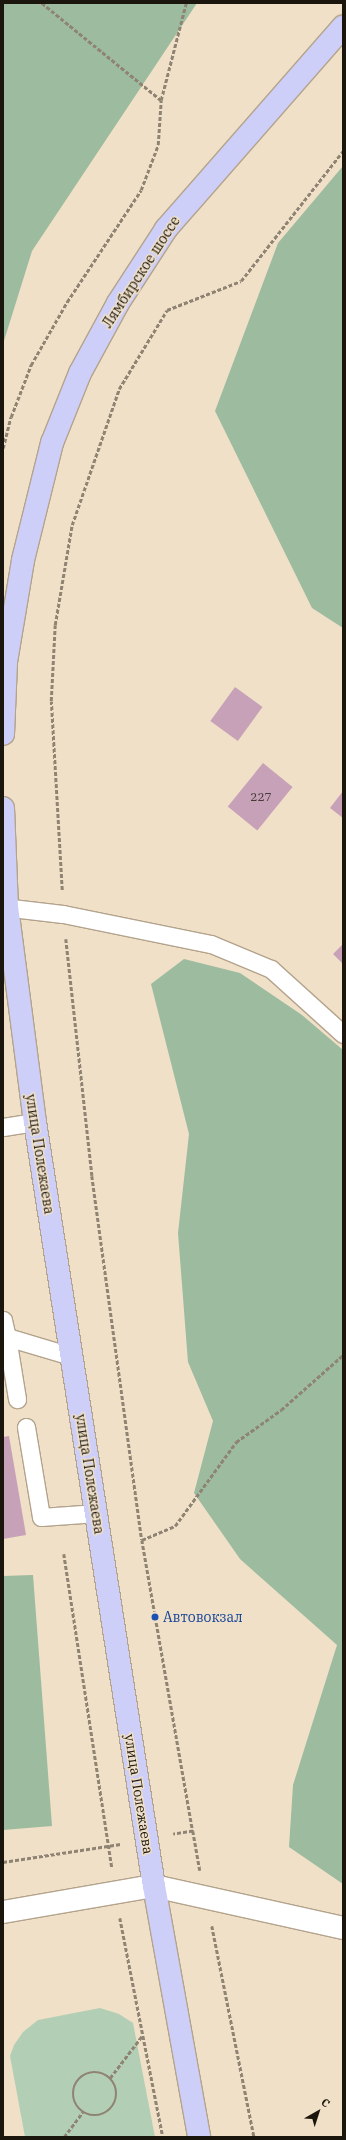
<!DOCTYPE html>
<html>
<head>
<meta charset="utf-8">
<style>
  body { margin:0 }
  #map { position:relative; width:346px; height:2140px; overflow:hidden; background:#f0e0c7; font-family:"IBM Plex Serif",serif }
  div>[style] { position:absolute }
  .green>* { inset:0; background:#b2cfb5 }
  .forest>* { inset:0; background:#9cbb9f }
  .building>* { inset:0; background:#c6a1b7; transform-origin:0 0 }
  .path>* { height:2.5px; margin-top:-1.25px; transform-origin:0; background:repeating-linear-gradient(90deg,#8f8473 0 4px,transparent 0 6px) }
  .path>.ring { margin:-1.25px; padding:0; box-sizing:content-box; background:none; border:2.5px solid #8f8473; border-radius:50% }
  .roads { filter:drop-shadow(1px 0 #b3a38c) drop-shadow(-1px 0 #b3a38c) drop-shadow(0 1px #b3a38c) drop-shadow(0 -1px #b3a38c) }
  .lane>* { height:17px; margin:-8.5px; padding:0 8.5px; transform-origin:8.5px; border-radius:8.5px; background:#fff }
  .street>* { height:22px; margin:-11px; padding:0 11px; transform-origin:11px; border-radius:11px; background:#fff }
  .secondary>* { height:22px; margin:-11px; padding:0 11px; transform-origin:11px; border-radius:11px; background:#fff }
  .primary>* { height:22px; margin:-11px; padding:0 11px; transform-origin:11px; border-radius:11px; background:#cecff8 }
  .dots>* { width:11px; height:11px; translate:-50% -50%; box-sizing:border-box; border:2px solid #f0e0c7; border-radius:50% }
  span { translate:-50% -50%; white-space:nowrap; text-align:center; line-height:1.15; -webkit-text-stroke:3px #f0e0c7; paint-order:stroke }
  .number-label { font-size:12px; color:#463938 }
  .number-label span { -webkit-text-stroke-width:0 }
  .street-label { font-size:14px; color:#1b160d }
  .transit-label { font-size:14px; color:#164399 }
  .left { translate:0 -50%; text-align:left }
  .frame { position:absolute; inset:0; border:4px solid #1b160d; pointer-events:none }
  .north { position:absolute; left:298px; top:2092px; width:40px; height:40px; -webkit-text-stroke:3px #f0e0c7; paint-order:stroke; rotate:39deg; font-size:11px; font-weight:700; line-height:16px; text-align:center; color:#1b160d }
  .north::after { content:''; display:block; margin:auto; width:14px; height:18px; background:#1b160d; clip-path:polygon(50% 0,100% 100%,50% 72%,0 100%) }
</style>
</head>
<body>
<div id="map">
  <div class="green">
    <div style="clip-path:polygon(100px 2008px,119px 2014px,133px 2023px,155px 2137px,25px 2137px,10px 2056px,14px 2045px,23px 2032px,38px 2020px)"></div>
  </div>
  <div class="forest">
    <div style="clip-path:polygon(3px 3px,197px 3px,32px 251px,3px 344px)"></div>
    <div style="clip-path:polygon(343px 166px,343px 628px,312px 608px,215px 411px,278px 243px)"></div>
    <div style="clip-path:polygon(184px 959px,240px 973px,302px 1015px,343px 1050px,343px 1884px,289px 1847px,293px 1785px,337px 1645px,240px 1559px,194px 1493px,213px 1421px,188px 1362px,178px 1233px,189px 1134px,151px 984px)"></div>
    <div style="clip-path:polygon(33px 1575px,52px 1826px,3px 1830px,3px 1576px)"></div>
  </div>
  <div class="building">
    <div style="left:235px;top:687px;width:34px;height:42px;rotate:36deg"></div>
    <div style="left:263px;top:763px;width:38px;height:56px;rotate:39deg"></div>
    <div style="clip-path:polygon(343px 791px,343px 818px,330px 808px)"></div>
    <div style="clip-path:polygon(343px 944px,343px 964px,333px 954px)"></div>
    <div style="clip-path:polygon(9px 1436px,26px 1535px,3px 1539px,3px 1437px)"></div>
  </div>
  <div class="path">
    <div style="left:42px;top:3px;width:154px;rotate:39.2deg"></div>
    <div style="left:3px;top:448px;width:32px;rotate:-76deg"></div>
    <div style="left:11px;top:417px;width:56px;rotate:-69deg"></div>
    <div style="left:31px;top:365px;width:73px;rotate:-60.3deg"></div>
    <div style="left:67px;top:302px;width:134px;rotate:-56.5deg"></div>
    <div style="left:141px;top:190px;width:48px;rotate:-69.3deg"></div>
    <div style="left:158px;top:145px;width:45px;rotate:-86.2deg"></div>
    <div style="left:161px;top:100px;width:100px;rotate:-75.5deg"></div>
    <div style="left:62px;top:890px;width:189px;rotate:-93.3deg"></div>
    <div style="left:51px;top:701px;width:76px;rotate:-87deg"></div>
    <div style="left:55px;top:625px;width:101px;rotate:-80.4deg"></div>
    <div style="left:72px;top:525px;width:144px;rotate:-70.9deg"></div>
    <div style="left:119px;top:389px;width:92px;rotate:-58.7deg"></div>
    <div style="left:167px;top:310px;width:79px;rotate:-21.4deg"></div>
    <div style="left:241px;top:281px;width:165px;rotate:-51.9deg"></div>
    <div style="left:66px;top:939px;width:238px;rotate:83.7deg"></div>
    <div style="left:92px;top:1176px;width:367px;rotate:82.2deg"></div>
    <div style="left:142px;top:1540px;width:295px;rotate:80.1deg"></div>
    <div style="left:193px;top:1831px;width:20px;rotate:171deg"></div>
    <div style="left:142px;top:1540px;width:36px;rotate:-23deg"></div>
    <div style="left:175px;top:1526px;width:104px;rotate:-54deg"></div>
    <div style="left:236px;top:1442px;width:55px;rotate:-35.4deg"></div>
    <div style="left:281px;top:1410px;width:83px;rotate:-41.6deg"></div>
    <div style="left:64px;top:1554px;width:317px;rotate:81.3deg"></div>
    <div style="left:193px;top:1831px;width:40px;rotate:80deg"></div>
    <div style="left:3px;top:1862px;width:119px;rotate:-8.7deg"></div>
    <div style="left:120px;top:1918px;width:223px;rotate:78.9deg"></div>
    <div style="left:212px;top:1926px;width:215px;rotate:78.7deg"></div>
    <div class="ring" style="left:73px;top:2072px;width:41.5px;height:41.5px"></div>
    <div style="left:110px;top:2078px;width:53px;rotate:-52.7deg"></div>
    <div style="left:64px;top:2137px;width:31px;rotate:-53deg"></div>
  </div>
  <div class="roads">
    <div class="lane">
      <div style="left:3px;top:907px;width:60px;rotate:6.7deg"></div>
      <div style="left:63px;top:914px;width:151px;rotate:11.5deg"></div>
      <div style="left:211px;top:944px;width:65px;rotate:22.6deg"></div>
      <div style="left:271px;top:969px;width:97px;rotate:42.1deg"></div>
      <div style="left:3px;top:1127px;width:32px;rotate:-9deg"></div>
      <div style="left:3px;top:1320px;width:17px;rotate:77deg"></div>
      <div style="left:7px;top:1337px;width:67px;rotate:16.5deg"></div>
      <div style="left:7px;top:1337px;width:63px;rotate:80.8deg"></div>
      <div style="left:26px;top:1427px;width:91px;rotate:80.5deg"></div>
      <div style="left:41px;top:1517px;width:56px;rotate:-4.1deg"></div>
    </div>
    <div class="street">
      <div style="left:154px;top:1886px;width:194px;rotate:12.5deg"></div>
    </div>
    <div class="secondary">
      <div style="left:3px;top:1912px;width:153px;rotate:-9.8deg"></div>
    </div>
    <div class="primary">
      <div style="left:3px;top:734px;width:72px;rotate:-87.6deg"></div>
      <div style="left:6px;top:662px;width:103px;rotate:-80.5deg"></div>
      <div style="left:23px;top:560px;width:121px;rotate:-76.1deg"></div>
      <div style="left:52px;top:443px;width:75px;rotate:-68.2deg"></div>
      <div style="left:80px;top:373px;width:80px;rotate:-61.5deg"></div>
      <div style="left:118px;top:303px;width:88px;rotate:-57deg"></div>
      <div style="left:166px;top:229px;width:269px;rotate:-48.8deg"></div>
      <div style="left:3px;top:808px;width:99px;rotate:87.7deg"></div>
      <div style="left:7px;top:907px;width:217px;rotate:82.6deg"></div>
      <div style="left:35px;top:1122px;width:773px;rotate:81.15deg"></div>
      <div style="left:154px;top:1886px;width:255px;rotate:79.8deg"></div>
    </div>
  </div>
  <div class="dots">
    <div style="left:155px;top:1617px;background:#1a4fb4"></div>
  </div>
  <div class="number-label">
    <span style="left:261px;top:797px">227</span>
  </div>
  <div class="street-label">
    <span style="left:141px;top:272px;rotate:-57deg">Лямбирское шоссе</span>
    <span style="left:40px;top:1154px;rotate:81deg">улица Полежаева</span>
    <span style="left:90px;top:1474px;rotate:81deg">улица Полежаева</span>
    <span style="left:139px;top:1794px;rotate:81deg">улица Полежаева</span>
  </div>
  <div class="transit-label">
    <span class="left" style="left:163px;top:1617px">Автовокзал</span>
  </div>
  <div class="frame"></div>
  <div class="north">С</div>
</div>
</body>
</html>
